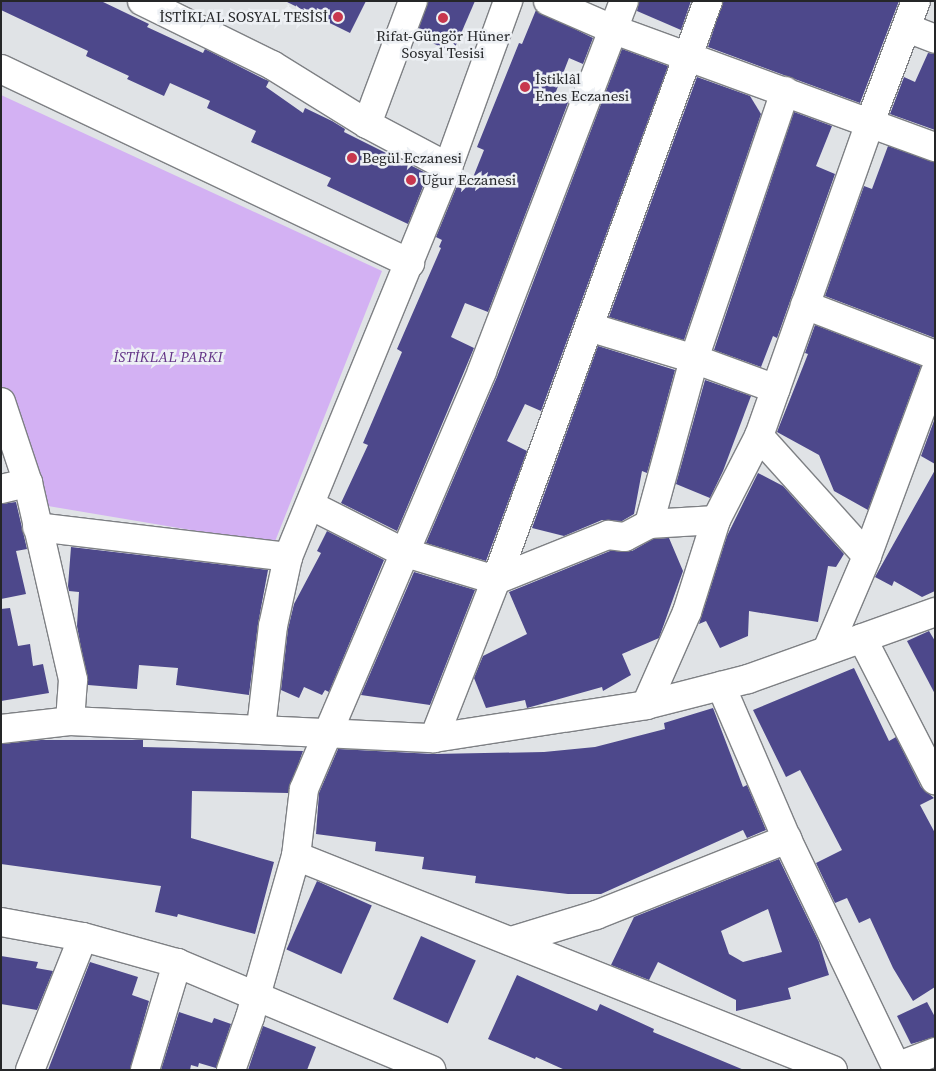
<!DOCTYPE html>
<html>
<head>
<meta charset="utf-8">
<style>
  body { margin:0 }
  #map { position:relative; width:936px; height:1071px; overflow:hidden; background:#e0e3e6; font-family:"Source Serif 4",serif }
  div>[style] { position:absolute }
  .green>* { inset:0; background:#d3b1f3 }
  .building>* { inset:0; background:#4d488b; transform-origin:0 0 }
  .roads { filter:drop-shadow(1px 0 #7e8084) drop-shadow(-1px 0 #7e8084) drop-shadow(0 1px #7e8084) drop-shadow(0 -1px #7e8084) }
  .minor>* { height:28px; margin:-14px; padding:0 14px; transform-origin:14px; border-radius:14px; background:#fff }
  .tertiary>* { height:28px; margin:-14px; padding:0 14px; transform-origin:14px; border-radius:14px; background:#fff }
  .dots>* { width:14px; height:14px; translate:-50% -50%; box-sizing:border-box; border:2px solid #edf0f4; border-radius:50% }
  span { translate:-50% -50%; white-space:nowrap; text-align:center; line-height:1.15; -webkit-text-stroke:5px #edf0f4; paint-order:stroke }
  .poi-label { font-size:15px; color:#252628 }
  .right { translate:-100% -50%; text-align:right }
  .left { translate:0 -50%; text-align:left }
  .park-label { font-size:15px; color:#633487; font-style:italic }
  .frame { position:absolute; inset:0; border:2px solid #252628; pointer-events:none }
</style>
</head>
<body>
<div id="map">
  <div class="green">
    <div style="clip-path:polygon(1px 95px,382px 271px,274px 544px,42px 505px,1px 417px)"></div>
  </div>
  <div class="building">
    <div style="clip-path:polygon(1px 1px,101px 1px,149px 24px,147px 27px,203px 53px,205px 49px,264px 79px,269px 81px,266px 87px,303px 113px,305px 108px,332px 121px,345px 129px,344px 132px,428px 174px,408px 224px,327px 186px,331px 178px,251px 142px,256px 131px,207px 108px,210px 101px,170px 83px,164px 96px,127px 79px,129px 76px,86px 56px,88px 51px,1px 10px)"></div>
    <div style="clip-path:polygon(285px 1px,366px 1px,350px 33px)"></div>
    <div style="clip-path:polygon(428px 1px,475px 1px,453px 52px,416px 36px)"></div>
    <div style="clip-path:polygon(639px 1px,691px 1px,681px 30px,637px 11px)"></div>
    <div style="clip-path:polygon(723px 1px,899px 1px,860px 103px,708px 47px)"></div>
    <div style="clip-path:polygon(536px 10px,593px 38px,583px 64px,569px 58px,555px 94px,569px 100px,488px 312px,465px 303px,451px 337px,474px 348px,397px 531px,341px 503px,368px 445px,363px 443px,402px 352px,397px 349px,441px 248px,439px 247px,442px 240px,436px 237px,457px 186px,462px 189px,465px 183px,470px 185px,484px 150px,477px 147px,519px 43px,522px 44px)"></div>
    <div style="clip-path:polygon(622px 49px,668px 66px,541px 411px,525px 404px,507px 441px,527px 451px,486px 561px,426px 543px,497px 377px)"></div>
    <div style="clip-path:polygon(928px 53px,935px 54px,935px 130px,890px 114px,904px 77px,915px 82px)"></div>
    <div style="clip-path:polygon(697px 77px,750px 96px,761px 114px,684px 340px,609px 317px)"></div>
    <div style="clip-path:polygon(794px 112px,832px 126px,816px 166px,835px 174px,777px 338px,773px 336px,761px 367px,714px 350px)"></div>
    <div style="clip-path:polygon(888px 146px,935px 162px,935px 338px,825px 296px,864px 186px,872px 189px)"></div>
    <div style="clip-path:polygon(815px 325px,921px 366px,868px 510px,834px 491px,819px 455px,777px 432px,808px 354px,805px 353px)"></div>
    <div style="clip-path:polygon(598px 346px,675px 370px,647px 473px,642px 471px,634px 514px,622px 521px,602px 520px,564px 536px,532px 528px)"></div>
    <div style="clip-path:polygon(705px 380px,751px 396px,723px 471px,710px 498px,676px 484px)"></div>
    <div style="clip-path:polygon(935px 418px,935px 464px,921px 456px)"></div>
    <div style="clip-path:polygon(935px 470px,935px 591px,922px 597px,894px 581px,892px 586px,875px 577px)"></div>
    <div style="clip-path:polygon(758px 473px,783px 486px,844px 554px,836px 567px,828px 566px,818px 622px,749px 611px,748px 636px,720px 648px,706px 621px,699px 624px,727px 536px)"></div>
    <div style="clip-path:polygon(16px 502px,27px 549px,16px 551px,26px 594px,1px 599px,1px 504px)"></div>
    <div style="clip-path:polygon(327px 531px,384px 560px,329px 692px,325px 690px,322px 695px,304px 687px,299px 698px,281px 690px,288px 629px,294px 604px,321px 553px,317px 551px)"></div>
    <div style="clip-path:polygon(669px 538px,683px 571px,659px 638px,622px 654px,631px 675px,603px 691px,602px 687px,527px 708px,525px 700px,486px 708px,474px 678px,483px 656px,527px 634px,509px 592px,610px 551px,632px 551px,653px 539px)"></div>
    <div style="clip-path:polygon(71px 547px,268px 570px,258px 624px,249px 695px,176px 685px,178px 668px,139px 665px,137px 689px,88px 685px,77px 626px,79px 592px,69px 591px,68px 586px)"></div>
    <div style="clip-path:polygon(414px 572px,475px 590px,430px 705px,361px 695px)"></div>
    <div style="clip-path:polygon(10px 608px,18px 646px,30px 644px,33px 666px,43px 664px,49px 693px,1px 701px,1px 609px)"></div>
    <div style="clip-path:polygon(929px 631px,935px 641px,935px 694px,907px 641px)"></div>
    <div style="clip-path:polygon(854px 668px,889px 741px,896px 737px,921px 787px,934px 798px,920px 805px,935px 833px,935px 987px,913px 1001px,893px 968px,870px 918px,859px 923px,847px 898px,835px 903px,816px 863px,842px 850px,800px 770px,786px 777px,753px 710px)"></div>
    <div style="clip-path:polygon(713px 708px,743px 787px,747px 785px,766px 830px,747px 838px,743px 830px,601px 894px,568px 894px,475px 883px,476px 876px,422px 869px,424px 857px,375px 851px,376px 842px,316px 834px,319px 793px,338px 749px,433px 754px,544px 752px,595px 747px,665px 729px,664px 723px)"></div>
    <div style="clip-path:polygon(41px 740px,143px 740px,143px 747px,303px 751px,288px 793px,192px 791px,191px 838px,274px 862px,255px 934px,178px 914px,177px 917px,155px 912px,161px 886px,1px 864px,1px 744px)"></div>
    <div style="clip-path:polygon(evenodd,779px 859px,819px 942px,829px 975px,788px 988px,791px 999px,736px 1011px,736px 1000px,658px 962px,649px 980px,611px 965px,634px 917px,779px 859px,768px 909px,782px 952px,743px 962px,729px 954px,721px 931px,768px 909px)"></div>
    <div style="left:317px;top:881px;width:60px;height:75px;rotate:24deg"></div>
    <div style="left:421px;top:936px;width:60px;height:69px;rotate:24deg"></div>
    <div style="clip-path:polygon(1px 956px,38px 962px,36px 968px,53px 971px,37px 1010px,1px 1004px)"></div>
    <div style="clip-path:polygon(90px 962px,138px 977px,132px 995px,149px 1001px,130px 1070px,48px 1070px)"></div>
    <div style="clip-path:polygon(517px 975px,597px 1011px,600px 1004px,654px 1029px,653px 1032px,744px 1070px,565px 1070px,536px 1057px,535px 1059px,488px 1039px)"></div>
    <div style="clip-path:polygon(927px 1002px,935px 1017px,935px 1037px,911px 1044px,897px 1016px)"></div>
    <div style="clip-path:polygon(179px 1012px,212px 1023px,214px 1018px,231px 1024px,216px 1068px,199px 1063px,198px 1067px,191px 1065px,190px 1070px,161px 1070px)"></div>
    <div style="clip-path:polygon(263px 1026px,316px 1047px,307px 1070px,248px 1070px)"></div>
  </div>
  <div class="roads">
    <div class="minor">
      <div style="left:142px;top:1px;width:145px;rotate:26.2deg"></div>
      <div style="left:272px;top:65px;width:112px;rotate:31.8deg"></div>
      <div style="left:367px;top:124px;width:92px;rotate:28deg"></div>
      <div style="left:548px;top:1px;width:70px;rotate:23.6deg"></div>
      <div style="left:612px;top:29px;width:344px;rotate:20.1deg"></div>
      <div style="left:907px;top:28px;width:30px;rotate:21deg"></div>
      <div style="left:1px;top:69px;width:453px;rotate:25.4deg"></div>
      <div style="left:367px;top:124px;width:131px;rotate:-69.5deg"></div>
      <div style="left:805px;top:305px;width:139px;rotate:21deg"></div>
      <div style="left:589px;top:327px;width:110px;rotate:16.9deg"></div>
      <div style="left:694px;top:359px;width:87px;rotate:20.1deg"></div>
      <div style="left:1px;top:402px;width:85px;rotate:71.6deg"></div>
      <div style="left:28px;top:483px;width:202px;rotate:77.1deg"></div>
      <div style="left:73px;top:680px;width:41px;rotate:94.2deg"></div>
      <div style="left:759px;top:436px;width:161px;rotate:48deg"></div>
      <div style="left:1px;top:489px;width:28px;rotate:-13deg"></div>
      <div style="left:310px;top:505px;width:104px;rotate:26.8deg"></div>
      <div style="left:403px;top:552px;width:97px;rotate:16.8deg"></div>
      <div style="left:496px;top:580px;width:121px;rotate:-21.9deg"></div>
      <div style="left:608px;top:535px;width:17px;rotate:7deg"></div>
      <div style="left:625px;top:537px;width:27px;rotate:-28deg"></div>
      <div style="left:649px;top:524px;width:67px;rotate:-3.4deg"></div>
      <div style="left:649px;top:524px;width:171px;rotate:-74.7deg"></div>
      <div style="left:694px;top:359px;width:283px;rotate:-71.2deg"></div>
      <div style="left:37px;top:527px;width:253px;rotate:6.8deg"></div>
      <div style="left:862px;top:638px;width:160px;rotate:62.8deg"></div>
      <div style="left:827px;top:650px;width:102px;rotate:-66.9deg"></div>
      <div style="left:867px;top:556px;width:196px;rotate:-69.7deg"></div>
      <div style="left:721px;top:686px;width:167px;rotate:66.7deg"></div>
      <div style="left:787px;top:839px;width:253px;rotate:64.4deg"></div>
      <div style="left:896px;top:1067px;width:42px;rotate:-21deg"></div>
      <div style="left:646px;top:705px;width:102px;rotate:-66.2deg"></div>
      <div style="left:687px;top:612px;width:96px;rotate:-72.5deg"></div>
      <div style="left:716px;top:520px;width:94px;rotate:-62.9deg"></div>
      <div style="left:759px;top:436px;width:333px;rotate:-70.5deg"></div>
      <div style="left:870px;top:122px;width:129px;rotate:-69.2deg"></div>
      <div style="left:261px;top:728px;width:103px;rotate:-83.3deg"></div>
      <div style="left:273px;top:626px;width:71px;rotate:-77.7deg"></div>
      <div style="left:288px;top:557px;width:422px;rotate:-67.7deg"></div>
      <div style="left:448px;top:167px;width:177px;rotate:-70.1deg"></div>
      <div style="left:434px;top:738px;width:170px;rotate:-68.6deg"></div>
      <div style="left:496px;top:580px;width:617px;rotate:-69.89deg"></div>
      <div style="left:296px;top:856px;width:67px;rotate:-83.2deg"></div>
      <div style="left:304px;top:789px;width:454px;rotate:-66.9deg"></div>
      <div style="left:482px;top:371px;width:396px;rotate:-69deg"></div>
      <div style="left:511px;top:941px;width:89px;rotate:-17deg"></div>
      <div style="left:596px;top:915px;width:206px;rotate:-21.7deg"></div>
      <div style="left:30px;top:1070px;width:143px;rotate:-68.3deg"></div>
      <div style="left:145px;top:1070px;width:112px;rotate:-73.3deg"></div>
      <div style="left:231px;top:1070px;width:56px;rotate:-70.3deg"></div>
      <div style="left:250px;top:1017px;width:167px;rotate:-74.1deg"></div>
      <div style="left:296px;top:856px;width:578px;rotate:21.73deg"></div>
    </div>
    <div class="tertiary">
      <div style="left:1px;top:729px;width:69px;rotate:-6.6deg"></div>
      <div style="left:70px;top:721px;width:364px;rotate:2.7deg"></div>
      <div style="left:434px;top:738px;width:215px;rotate:-8.8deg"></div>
      <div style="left:646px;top:705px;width:105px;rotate:-14.3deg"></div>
      <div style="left:748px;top:679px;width:199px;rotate:-19.7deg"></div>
      <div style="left:1px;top:922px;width:83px;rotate:10.4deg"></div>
      <div style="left:83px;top:937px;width:98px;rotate:15.5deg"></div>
      <div style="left:177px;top:963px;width:276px;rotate:22.8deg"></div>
    </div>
  </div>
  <div class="dots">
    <div style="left:338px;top:17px;background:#c8374e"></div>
    <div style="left:443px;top:18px;background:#c8374e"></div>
    <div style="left:525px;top:87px;background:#c8374e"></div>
    <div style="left:352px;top:158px;background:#c8374e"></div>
    <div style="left:411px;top:180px;background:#c8374e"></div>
  </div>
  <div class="poi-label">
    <span class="right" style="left:328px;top:17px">İSTİKLAL SOSYAL TESİSİ</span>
    <span style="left:443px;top:44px">Rifat-Güngör Hüner<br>Sosyal Tesisi</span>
    <span class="left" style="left:535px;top:87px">İstiklâl<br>Enes Eczanesi</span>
    <span class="left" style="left:362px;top:158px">Begül Eczanesi</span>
    <span class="left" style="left:421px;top:180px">Uğur Eczanesi</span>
  </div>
  <div class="park-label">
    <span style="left:168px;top:357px">İSTİKLAL PARKI</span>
  </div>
  <div class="frame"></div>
</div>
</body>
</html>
